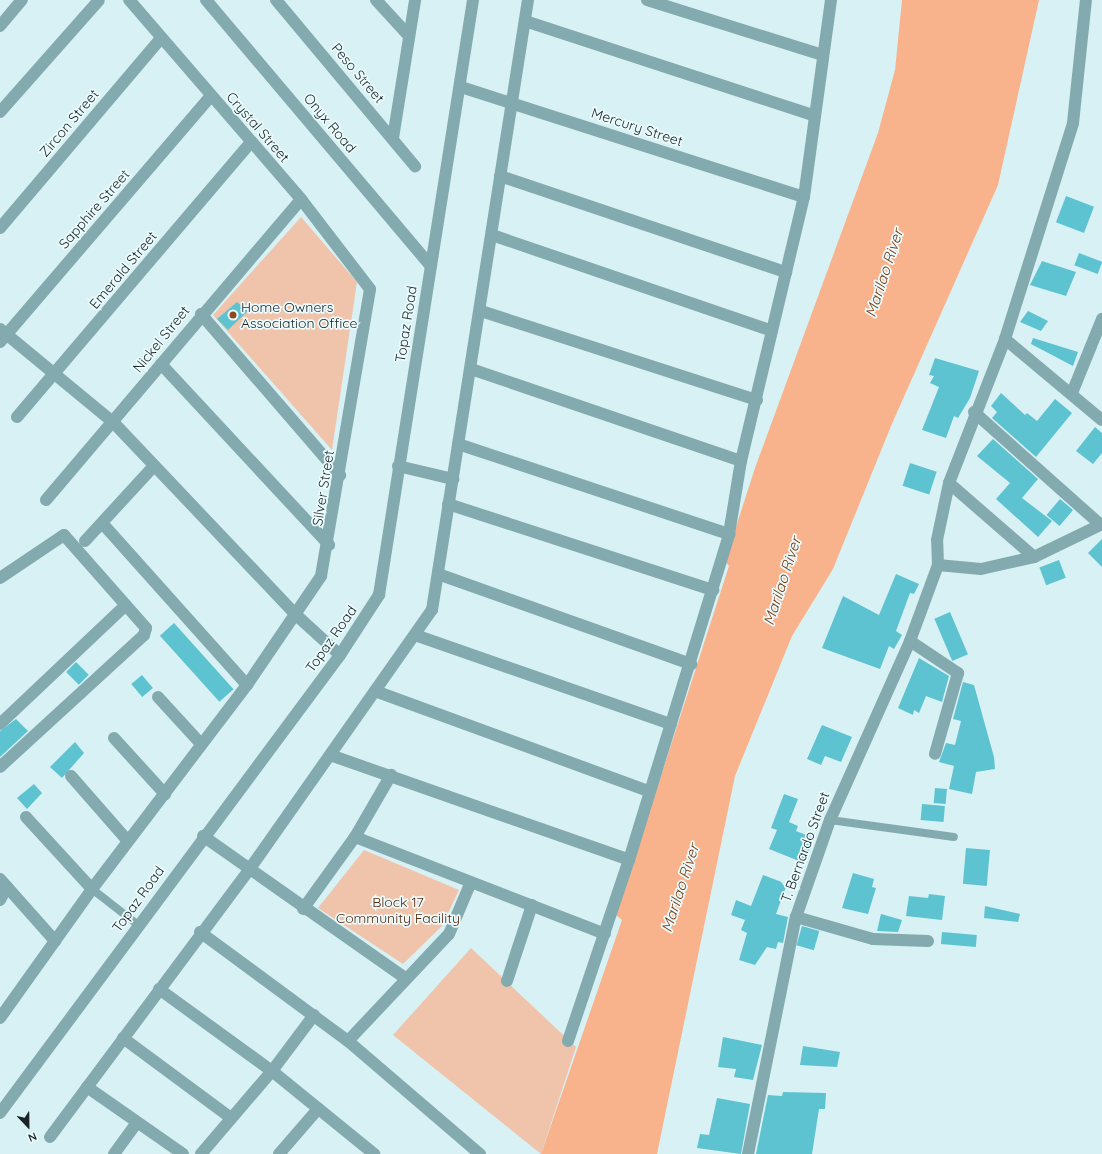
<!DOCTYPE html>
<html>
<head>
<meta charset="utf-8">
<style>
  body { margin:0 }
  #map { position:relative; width:1102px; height:1154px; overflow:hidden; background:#d7f1f4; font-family:Quicksand,sans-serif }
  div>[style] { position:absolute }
  .green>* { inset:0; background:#f0c4ab }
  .water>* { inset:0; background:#f8b38c }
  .building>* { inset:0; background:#5ec3d0; transform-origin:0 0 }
  .lane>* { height:8px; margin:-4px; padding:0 4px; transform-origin:4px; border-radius:4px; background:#83aaaf }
  .street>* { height:12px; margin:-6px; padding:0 6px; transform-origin:6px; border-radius:6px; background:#83aaaf }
  .dots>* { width:11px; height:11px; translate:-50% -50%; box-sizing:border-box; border:2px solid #ecfcfe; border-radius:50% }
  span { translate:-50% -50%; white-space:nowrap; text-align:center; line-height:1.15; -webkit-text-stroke:3.5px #ecfcfe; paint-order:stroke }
  .street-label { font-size:14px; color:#1a2425 }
  .poi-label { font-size:14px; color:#1a2425 }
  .left { translate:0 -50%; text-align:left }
  .park-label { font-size:14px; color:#552a0d }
  .water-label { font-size:15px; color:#793c10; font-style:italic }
  .north { position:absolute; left:8px; top:1106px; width:40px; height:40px; -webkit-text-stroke:3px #ecfcfe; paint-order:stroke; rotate:158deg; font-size:11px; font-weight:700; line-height:16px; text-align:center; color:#1a2425 }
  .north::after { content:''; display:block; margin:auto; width:14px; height:18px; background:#1a2425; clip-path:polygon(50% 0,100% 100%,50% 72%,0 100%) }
</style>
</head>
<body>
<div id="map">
  <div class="green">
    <div style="clip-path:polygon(301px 217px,357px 282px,332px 450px,213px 315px)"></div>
    <div style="clip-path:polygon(364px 850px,459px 890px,442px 926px,403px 964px,318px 908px)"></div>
    <div style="clip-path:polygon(471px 948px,576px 1047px,541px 1154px,393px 1035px)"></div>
  </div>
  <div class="water">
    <div style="clip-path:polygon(902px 0,1039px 0,998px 185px,891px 426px,833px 569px,792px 636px,735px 776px,657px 1154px,541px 1154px,622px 920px,616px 915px,729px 566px,725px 561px,755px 468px,878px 133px,895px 70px)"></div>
  </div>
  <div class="building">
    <div style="left:1066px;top:196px;width:30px;height:28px;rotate:21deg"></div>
    <div style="left:1079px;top:253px;width:25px;height:13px;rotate:21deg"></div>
    <div style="clip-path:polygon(1042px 261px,1076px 272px,1066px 296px,1030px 285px)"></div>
    <div style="clip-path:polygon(237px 302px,248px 311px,228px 330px,217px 319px)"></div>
    <div style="clip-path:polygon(1028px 311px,1048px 321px,1041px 331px,1020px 322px)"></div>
    <div style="clip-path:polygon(1033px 338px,1078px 352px,1073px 366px,1031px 344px)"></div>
    <div style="clip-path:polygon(935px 358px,979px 371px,970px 398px,958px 418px,954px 416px,946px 438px,922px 430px,939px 387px,930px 383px,934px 376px,929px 375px)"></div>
    <div style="clip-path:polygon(1001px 393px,1025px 415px,1027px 413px,1037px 421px,1055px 399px,1072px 413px,1036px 457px,992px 418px,997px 412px,991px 406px)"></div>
    <div style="clip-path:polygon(1095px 427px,1102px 433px,1102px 453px,1093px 464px,1076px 451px)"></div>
    <div style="clip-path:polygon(993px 439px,1038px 479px,1022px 498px,1052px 521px,1038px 537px,996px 499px,1010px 483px,977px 456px)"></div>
    <div style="left:910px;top:463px;width:28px;height:24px;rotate:18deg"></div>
    <div style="left:1060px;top:499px;width:17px;height:21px;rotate:40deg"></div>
    <div style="clip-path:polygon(1102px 539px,1102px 567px,1088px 553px)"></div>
    <div style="left:1059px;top:560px;width:19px;height:21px;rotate:69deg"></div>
    <div style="clip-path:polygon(896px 574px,919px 584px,914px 594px,910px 593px,896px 631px,902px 635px,894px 649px,889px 646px,880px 669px,822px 648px,843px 596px,879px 615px)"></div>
    <div style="left:950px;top:612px;width:46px;height:17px;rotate:67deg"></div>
    <div style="left:174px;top:623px;width:89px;height:19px;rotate:48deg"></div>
    <div style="clip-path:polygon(919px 658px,949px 676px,942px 702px,926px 696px,919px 713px,914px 710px,913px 715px,898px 708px)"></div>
    <div style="left:76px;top:662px;width:18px;height:14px;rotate:45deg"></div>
    <div style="left:142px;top:675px;width:17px;height:14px;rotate:50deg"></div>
    <div style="clip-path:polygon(963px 682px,974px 685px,994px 757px,995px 769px,976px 772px,972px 794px,949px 789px,954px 766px,939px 762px,946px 743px,955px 745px,961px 721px,953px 719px)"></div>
    <div style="clip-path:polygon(16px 719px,28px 731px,0 757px,0 731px)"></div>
    <div style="clip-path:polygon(822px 725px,852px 737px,841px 762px,825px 756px,821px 765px,807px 759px)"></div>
    <div style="clip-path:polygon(75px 742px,84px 753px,62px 778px,50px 767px)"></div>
    <div style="clip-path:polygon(34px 784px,42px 793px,27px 809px,17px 798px)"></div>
    <div style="left:935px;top:788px;width:12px;height:15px;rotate:5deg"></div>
    <div style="clip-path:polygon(784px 794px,798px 799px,789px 822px,798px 826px,796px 831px,814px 838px,804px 863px,769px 849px,777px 830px,771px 828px)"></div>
    <div style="left:922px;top:804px;width:23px;height:16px;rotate:5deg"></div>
    <div style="left:966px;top:848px;width:24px;height:36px;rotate:5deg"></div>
    <div style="clip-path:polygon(853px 873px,874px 879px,872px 887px,876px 888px,868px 914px,842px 908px)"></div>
    <div style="clip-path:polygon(763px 875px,787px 884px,776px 914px,788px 917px,783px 943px,778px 942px,776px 949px,767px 947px,755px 965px,739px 960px,747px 933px,741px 930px,745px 920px,731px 915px,736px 900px,751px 906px)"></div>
    <div style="clip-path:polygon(929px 894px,945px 896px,942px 920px,906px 916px,909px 896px,928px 898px)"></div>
    <div style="clip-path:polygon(985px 906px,1020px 914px,1018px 922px,984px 918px)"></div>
    <div style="clip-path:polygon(881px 914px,902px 920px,898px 932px,877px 931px)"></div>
    <div style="left:802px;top:926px;width:18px;height:20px;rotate:16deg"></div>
    <div style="left:942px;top:932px;width:35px;height:12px;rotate:5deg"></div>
    <div style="clip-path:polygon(723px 1037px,762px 1045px,753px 1080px,734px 1077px,736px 1069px,718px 1067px)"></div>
    <div style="clip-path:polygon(803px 1046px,840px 1052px,837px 1067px,800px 1065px)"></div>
    <div style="clip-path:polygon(783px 1092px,826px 1093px,825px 1109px,819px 1109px,812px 1154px,756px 1154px,768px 1095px,782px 1096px)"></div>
    <div style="clip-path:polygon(717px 1098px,750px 1104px,741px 1154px,697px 1148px,700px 1134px,709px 1135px)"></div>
  </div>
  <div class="lane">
    <div style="left:830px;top:820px;width:125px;rotate:7.8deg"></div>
    <div style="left:92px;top:889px;width:58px;rotate:38deg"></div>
  </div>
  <div class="street">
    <div style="left:206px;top:0;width:348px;rotate:49.8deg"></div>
    <div style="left:276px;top:0;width:217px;rotate:50.1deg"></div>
    <div style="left:376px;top:0;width:49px;rotate:47.5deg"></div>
    <div style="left:647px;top:0;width:184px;rotate:17.4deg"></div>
    <div style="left:525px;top:21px;width:305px;rotate:18.1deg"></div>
    <div style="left:0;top:26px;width:34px;rotate:-50deg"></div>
    <div style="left:461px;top:87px;width:360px;rotate:17.8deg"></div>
    <div style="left:0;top:112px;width:149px;rotate:-48.5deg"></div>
    <div style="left:393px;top:138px;width:140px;rotate:-80.9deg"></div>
    <div style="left:500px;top:176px;width:302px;rotate:18.6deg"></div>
    <div style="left:0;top:228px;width:249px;rotate:-49.7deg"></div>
    <div style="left:492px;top:235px;width:296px;rotate:18.9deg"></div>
    <div style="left:481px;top:311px;width:290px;rotate:17.9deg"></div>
    <div style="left:201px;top:314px;width:213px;rotate:49.2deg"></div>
    <div style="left:0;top:329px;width:146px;rotate:39.5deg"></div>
    <div style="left:113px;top:422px;width:263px;rotate:46.5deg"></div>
    <div style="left:294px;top:613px;width:62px;rotate:42.4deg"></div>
    <div style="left:1005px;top:339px;width:126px;rotate:39.9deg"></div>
    <div style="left:0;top:342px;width:324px;rotate:-49.4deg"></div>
    <div style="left:161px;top:364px;width:247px;rotate:47.1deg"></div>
    <div style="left:471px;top:369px;width:285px;rotate:18.8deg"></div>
    <div style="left:1072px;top:393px;width:80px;rotate:-67.9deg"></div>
    <div style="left:974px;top:412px;width:170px;rotate:41.7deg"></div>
    <div style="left:17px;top:417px;width:361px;rotate:-49.6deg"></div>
    <div style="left:458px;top:444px;width:286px;rotate:18.4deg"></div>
    <div style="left:398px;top:466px;width:57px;rotate:13.3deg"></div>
    <div style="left:949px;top:483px;width:113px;rotate:41deg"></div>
    <div style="left:46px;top:500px;width:394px;rotate:-49.7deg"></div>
    <div style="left:448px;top:504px;width:279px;rotate:18deg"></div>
    <div style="left:103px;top:524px;width:216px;rotate:48.2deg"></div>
    <div style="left:85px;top:541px;width:102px;rotate:-47.4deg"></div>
    <div style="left:938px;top:565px;width:43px;rotate:5.3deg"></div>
    <div style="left:981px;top:569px;width:54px;rotate:-12.8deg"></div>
    <div style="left:1034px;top:557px;width:76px;rotate:-25.9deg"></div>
    <div style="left:438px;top:574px;width:269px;rotate:19.6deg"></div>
    <div style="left:0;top:578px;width:77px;rotate:-33.9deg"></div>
    <div style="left:64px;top:535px;width:124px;rotate:48.6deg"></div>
    <div style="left:146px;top:628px;width:7px;rotate:106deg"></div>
    <div style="left:144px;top:635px;width:195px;rotate:137.5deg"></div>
    <div style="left:415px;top:635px;width:271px;rotate:19.2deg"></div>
    <div style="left:910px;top:641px;width:58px;rotate:33.7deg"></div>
    <div style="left:958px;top:673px;width:84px;rotate:105.9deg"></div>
    <div style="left:375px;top:691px;width:292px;rotate:20.1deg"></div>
    <div style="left:158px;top:697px;width:64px;rotate:47.5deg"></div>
    <div style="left:0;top:724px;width:173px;rotate:-43.4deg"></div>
    <div style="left:114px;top:738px;width:76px;rotate:47.7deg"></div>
    <div style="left:330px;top:755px;width:317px;rotate:19.3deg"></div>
    <div style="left:71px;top:776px;width:86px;rotate:48.8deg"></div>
    <div style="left:26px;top:817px;width:98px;rotate:47.5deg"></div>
    <div style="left:203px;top:836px;width:247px;rotate:35.1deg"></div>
    <div style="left:355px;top:837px;width:268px;rotate:21.2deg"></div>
    <div style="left:0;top:879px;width:83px;rotate:48.4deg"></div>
    <div style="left:0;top:900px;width:15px;rotate:-62deg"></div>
    <div style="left:303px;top:909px;width:89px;rotate:-54.2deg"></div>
    <div style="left:355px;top:837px;width:72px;rotate:-59.9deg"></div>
    <div style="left:796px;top:917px;width:80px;rotate:15.9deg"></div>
    <div style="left:873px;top:939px;width:55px;rotate:2.1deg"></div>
    <div style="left:200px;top:932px;width:184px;rotate:36.4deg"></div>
    <div style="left:348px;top:1041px;width:174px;rotate:40.6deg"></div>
    <div style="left:507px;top:981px;width:80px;rotate:-71.8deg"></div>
    <div style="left:159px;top:989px;width:140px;rotate:36deg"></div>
    <div style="left:272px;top:1071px;width:132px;rotate:39.1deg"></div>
    <div style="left:0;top:1018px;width:158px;rotate:-54.5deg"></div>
    <div style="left:92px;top:889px;width:256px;rotate:-52.8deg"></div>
    <div style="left:247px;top:685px;width:132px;rotate:-55.8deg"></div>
    <div style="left:321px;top:576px;width:291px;rotate:-80.3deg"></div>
    <div style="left:370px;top:289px;width:113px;rotate:-127.5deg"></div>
    <div style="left:301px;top:199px;width:263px;rotate:-130.8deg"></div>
    <div style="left:123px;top:1038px;width:134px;rotate:36.5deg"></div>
    <div style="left:348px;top:1041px;width:147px;rotate:-46.7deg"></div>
    <div style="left:449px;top:934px;width:56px;rotate:-67.1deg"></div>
    <div style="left:568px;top:1041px;width:191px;rotate:-71.4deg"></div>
    <div style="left:629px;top:860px;width:341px;rotate:-72.9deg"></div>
    <div style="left:729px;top:534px;width:74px;rotate:-80.7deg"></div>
    <div style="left:741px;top:461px;width:271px;rotate:-76.6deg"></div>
    <div style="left:804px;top:197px;width:199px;rotate:-82.2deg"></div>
    <div style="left:87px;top:1087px;width:117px;rotate:34.9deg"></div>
    <div style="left:0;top:1113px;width:570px;rotate:-53.41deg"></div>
    <div style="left:340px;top:655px;width:72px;rotate:-57deg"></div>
    <div style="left:379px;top:595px;width:602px;rotate:-81.02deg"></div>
    <div style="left:50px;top:1137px;width:333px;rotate:-53.3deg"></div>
    <div style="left:249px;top:870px;width:318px;rotate:-54.9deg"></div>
    <div style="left:432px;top:610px;width:618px;rotate:-81.06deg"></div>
    <div style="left:114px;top:1154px;width:39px;rotate:-54deg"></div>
    <div style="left:201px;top:1154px;width:109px;rotate:-49.5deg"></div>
    <div style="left:272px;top:1071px;width:70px;rotate:-53.1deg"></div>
    <div style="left:279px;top:1154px;width:60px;rotate:-49.1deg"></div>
    <div style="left:748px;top:1154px;width:242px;rotate:-78.6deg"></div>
    <div style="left:796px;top:917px;width:103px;rotate:-70.7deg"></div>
    <div style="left:830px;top:820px;width:196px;rotate:-65.9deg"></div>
    <div style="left:910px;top:641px;width:81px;rotate:-69.8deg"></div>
    <div style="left:938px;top:565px;width:25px;rotate:-92deg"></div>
    <div style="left:937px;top:540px;width:58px;rotate:-78.1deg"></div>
    <div style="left:949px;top:483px;width:155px;rotate:-68.7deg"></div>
    <div style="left:1005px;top:339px;width:226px;rotate:-72.5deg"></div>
    <div style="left:1073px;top:123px;width:124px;rotate:-84deg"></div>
  </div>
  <div class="dots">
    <div style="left:233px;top:315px;background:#8e4a1c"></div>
  </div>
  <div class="street-label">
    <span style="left:358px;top:73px;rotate:50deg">Peso Street</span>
    <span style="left:69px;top:123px;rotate:-50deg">Zircon Street</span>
    <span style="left:330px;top:123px;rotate:50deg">Onyx Road</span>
    <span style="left:258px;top:127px;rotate:49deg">Crystal Street</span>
    <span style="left:637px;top:127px;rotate:18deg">Mercury Street</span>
    <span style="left:94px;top:209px;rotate:-49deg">Sapphire Street</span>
    <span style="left:123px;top:270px;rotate:-50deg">Emerald Street</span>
    <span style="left:406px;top:324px;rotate:-81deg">Topaz Road</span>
    <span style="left:161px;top:339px;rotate:-51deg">Nickel Street</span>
    <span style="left:323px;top:488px;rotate:-81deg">Silver Street</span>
    <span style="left:331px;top:639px;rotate:-55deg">Topaz Road</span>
    <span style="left:805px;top:847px;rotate:-70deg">T. Bernardo Street</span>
    <span style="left:138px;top:899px;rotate:-54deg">Topaz Road</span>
  </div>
  <div class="poi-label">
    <span class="left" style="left:241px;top:315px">Home Owners<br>Association Office</span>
  </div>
  <div class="park-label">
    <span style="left:398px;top:910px">Block 17<br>Community Facility</span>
  </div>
  <div class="water-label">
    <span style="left:884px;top:273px;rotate:-72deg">Marilao River</span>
    <span style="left:782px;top:581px;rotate:-72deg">Marilao River</span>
    <span style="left:680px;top:888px;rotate:-72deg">Marilao River</span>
  </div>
  <div class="north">N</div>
</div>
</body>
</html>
